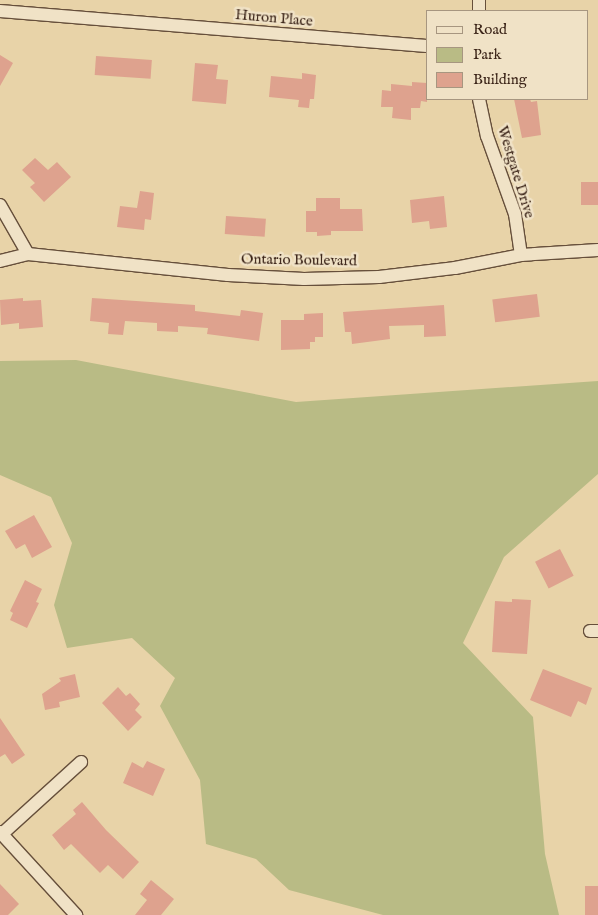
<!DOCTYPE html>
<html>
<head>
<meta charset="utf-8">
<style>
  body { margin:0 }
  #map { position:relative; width:598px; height:915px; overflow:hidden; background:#e8d3a8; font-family:"IM FELL English",serif }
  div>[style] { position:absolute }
  .green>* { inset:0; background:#b9bb85 }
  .building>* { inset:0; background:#dea28e; transform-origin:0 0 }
  .roads { filter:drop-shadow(1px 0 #664f3b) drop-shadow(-1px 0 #664f3b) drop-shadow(0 1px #664f3b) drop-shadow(0 -1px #664f3b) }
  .minor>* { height:12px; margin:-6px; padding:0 6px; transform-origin:6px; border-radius:6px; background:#f0e2c6 }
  span { translate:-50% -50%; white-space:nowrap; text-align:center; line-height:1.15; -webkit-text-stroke:5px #f0e2c6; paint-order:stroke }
  .street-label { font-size:15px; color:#3a2317 }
  .legend { position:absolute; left:426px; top:10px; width:162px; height:90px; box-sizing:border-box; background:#f0e2c6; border:1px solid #a79680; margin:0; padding:6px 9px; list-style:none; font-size:15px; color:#3a2317 }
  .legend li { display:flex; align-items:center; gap:10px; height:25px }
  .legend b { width:25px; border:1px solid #a79680 }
</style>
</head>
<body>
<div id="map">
  <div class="green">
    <div style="clip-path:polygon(76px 360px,296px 402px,598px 381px,598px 474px,504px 557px,463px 643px,533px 717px,545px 854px,559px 915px,383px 915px,289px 890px,256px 859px,206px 844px,200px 780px,160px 706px,175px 678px,132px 638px,67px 648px,54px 605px,72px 543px,51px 497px,0 475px,0 361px)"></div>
  </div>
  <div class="building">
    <div style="clip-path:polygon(0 55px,13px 63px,0 86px)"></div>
    <div style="left:96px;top:56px;width:56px;height:19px;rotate:4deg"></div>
    <div style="clip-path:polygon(195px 63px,218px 65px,216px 79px,228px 80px,226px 104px,192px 101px)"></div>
    <div style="clip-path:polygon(302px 73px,316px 75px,314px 99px,310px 99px,309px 108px,298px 107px,299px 100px,269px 97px,271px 76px,302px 79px)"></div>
    <div style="clip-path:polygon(412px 82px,427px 83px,427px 102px,421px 101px,420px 108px,411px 108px,411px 120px,392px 118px,393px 107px,381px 107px,382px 90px,391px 91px,391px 84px,412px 86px)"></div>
    <div style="clip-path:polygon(514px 99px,530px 99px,531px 102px,537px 101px,541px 135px,522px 138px)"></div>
    <div style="clip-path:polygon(35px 158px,48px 170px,57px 162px,71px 177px,44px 202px,30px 187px,35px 183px,22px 170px)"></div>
    <div style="left:581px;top:182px;width:17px;height:23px"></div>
    <div style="clip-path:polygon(140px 191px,154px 193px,151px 220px,145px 219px,144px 230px,117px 227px,120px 206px,137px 208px)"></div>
    <div style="clip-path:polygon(444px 196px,447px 227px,430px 229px,429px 221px,412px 223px,410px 200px)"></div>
    <div style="clip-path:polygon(316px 198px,340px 198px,340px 209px,362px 209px,363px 231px,331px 231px,331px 235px,317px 236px,317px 232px,306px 232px,306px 211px,316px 211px)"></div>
    <div style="left:226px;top:216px;width:40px;height:18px;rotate:4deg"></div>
    <div style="left:537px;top:294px;width:23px;height:45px;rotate:83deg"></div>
    <div style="clip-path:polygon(23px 298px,23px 301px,41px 300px,43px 327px,19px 329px,19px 323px,1px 325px,0 300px)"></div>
    <div style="clip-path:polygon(92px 298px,195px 305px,195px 311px,240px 316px,241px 310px,263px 313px,259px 341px,207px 334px,208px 328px,178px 326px,178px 332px,157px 331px,157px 323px,125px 321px,123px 335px,108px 334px,109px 323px,90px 321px)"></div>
    <div style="clip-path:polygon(444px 305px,446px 336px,424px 337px,424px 325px,389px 326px,390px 339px,352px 344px,351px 332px,345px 332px,343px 312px)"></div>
    <div style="clip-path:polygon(323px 313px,323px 337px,315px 337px,315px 342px,310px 342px,310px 349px,281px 350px,281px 320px,304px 320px,304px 314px)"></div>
    <div style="clip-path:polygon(34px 515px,52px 547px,32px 558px,25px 544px,16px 549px,5px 531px)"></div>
    <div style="left:560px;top:549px;width:30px;height:28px;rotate:63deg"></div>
    <div style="clip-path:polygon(25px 580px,42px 589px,36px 602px,39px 603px,27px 628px,10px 620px,13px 613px,10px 611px)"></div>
    <div style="clip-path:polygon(512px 599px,531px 600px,527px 654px,492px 652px,495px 601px,512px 602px)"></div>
    <div style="clip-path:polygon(543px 669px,592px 688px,586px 705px,578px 701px,571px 717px,530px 700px)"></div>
    <div style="clip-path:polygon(75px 674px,80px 697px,59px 702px,60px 707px,45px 710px,42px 694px,61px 681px,59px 678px)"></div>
    <div style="clip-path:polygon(118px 687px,126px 696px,130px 693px,140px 704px,135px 710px,142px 717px,128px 731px,102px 703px)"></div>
    <div style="clip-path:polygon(0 718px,25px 755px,12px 764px,5px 754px,0 757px)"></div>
    <div style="clip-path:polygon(147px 761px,165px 769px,153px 796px,123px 783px,132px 762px,143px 768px)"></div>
    <div style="clip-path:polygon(82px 802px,106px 830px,139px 862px,123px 879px,108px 865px,100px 873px,71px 844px,64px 850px,52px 835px,76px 814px,73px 810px)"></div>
    <div style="clip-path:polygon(151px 880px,174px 899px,161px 915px,135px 915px,147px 900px,140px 894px)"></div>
    <div style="clip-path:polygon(0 884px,19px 904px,8px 915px,0 915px)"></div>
    <div style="left:585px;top:886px;width:13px;height:29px"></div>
  </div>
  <div class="roads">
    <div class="minor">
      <div style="left:0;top:11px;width:428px;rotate:4.7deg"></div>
      <div style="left:479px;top:11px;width:11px;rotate:-90deg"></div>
      <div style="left:479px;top:99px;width:38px;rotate:78deg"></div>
      <div style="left:487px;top:136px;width:83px;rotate:70.3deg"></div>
      <div style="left:515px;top:214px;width:41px;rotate:81.7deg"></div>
      <div style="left:0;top:205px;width:56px;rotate:60.3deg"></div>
      <div style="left:0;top:261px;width:29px;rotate:-14deg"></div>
      <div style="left:28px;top:254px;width:201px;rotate:6deg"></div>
      <div style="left:228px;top:275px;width:76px;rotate:3deg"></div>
      <div style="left:304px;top:279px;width:75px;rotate:-1.5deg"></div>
      <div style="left:379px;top:277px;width:77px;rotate:-6.8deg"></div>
      <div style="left:455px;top:268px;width:67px;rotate:-11.1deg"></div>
      <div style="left:521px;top:255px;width:77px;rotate:-3.7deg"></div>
      <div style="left:590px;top:631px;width:8px"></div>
      <div style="left:0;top:832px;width:113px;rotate:47.5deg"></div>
      <div style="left:2px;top:834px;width:107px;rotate:-42.3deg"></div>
    </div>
  </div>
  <div class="street-label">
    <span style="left:274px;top:18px;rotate:5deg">Huron Place</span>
    <span style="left:516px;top:172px;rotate:73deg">Westgate Drive</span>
    <span style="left:299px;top:260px;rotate:1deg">Ontario Boulevard</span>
  </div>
  <ul class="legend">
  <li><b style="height:6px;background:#f0e2c6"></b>Road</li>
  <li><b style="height:14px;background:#b9bb85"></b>Park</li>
  <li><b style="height:14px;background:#dea28e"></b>Building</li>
  </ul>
</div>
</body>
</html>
